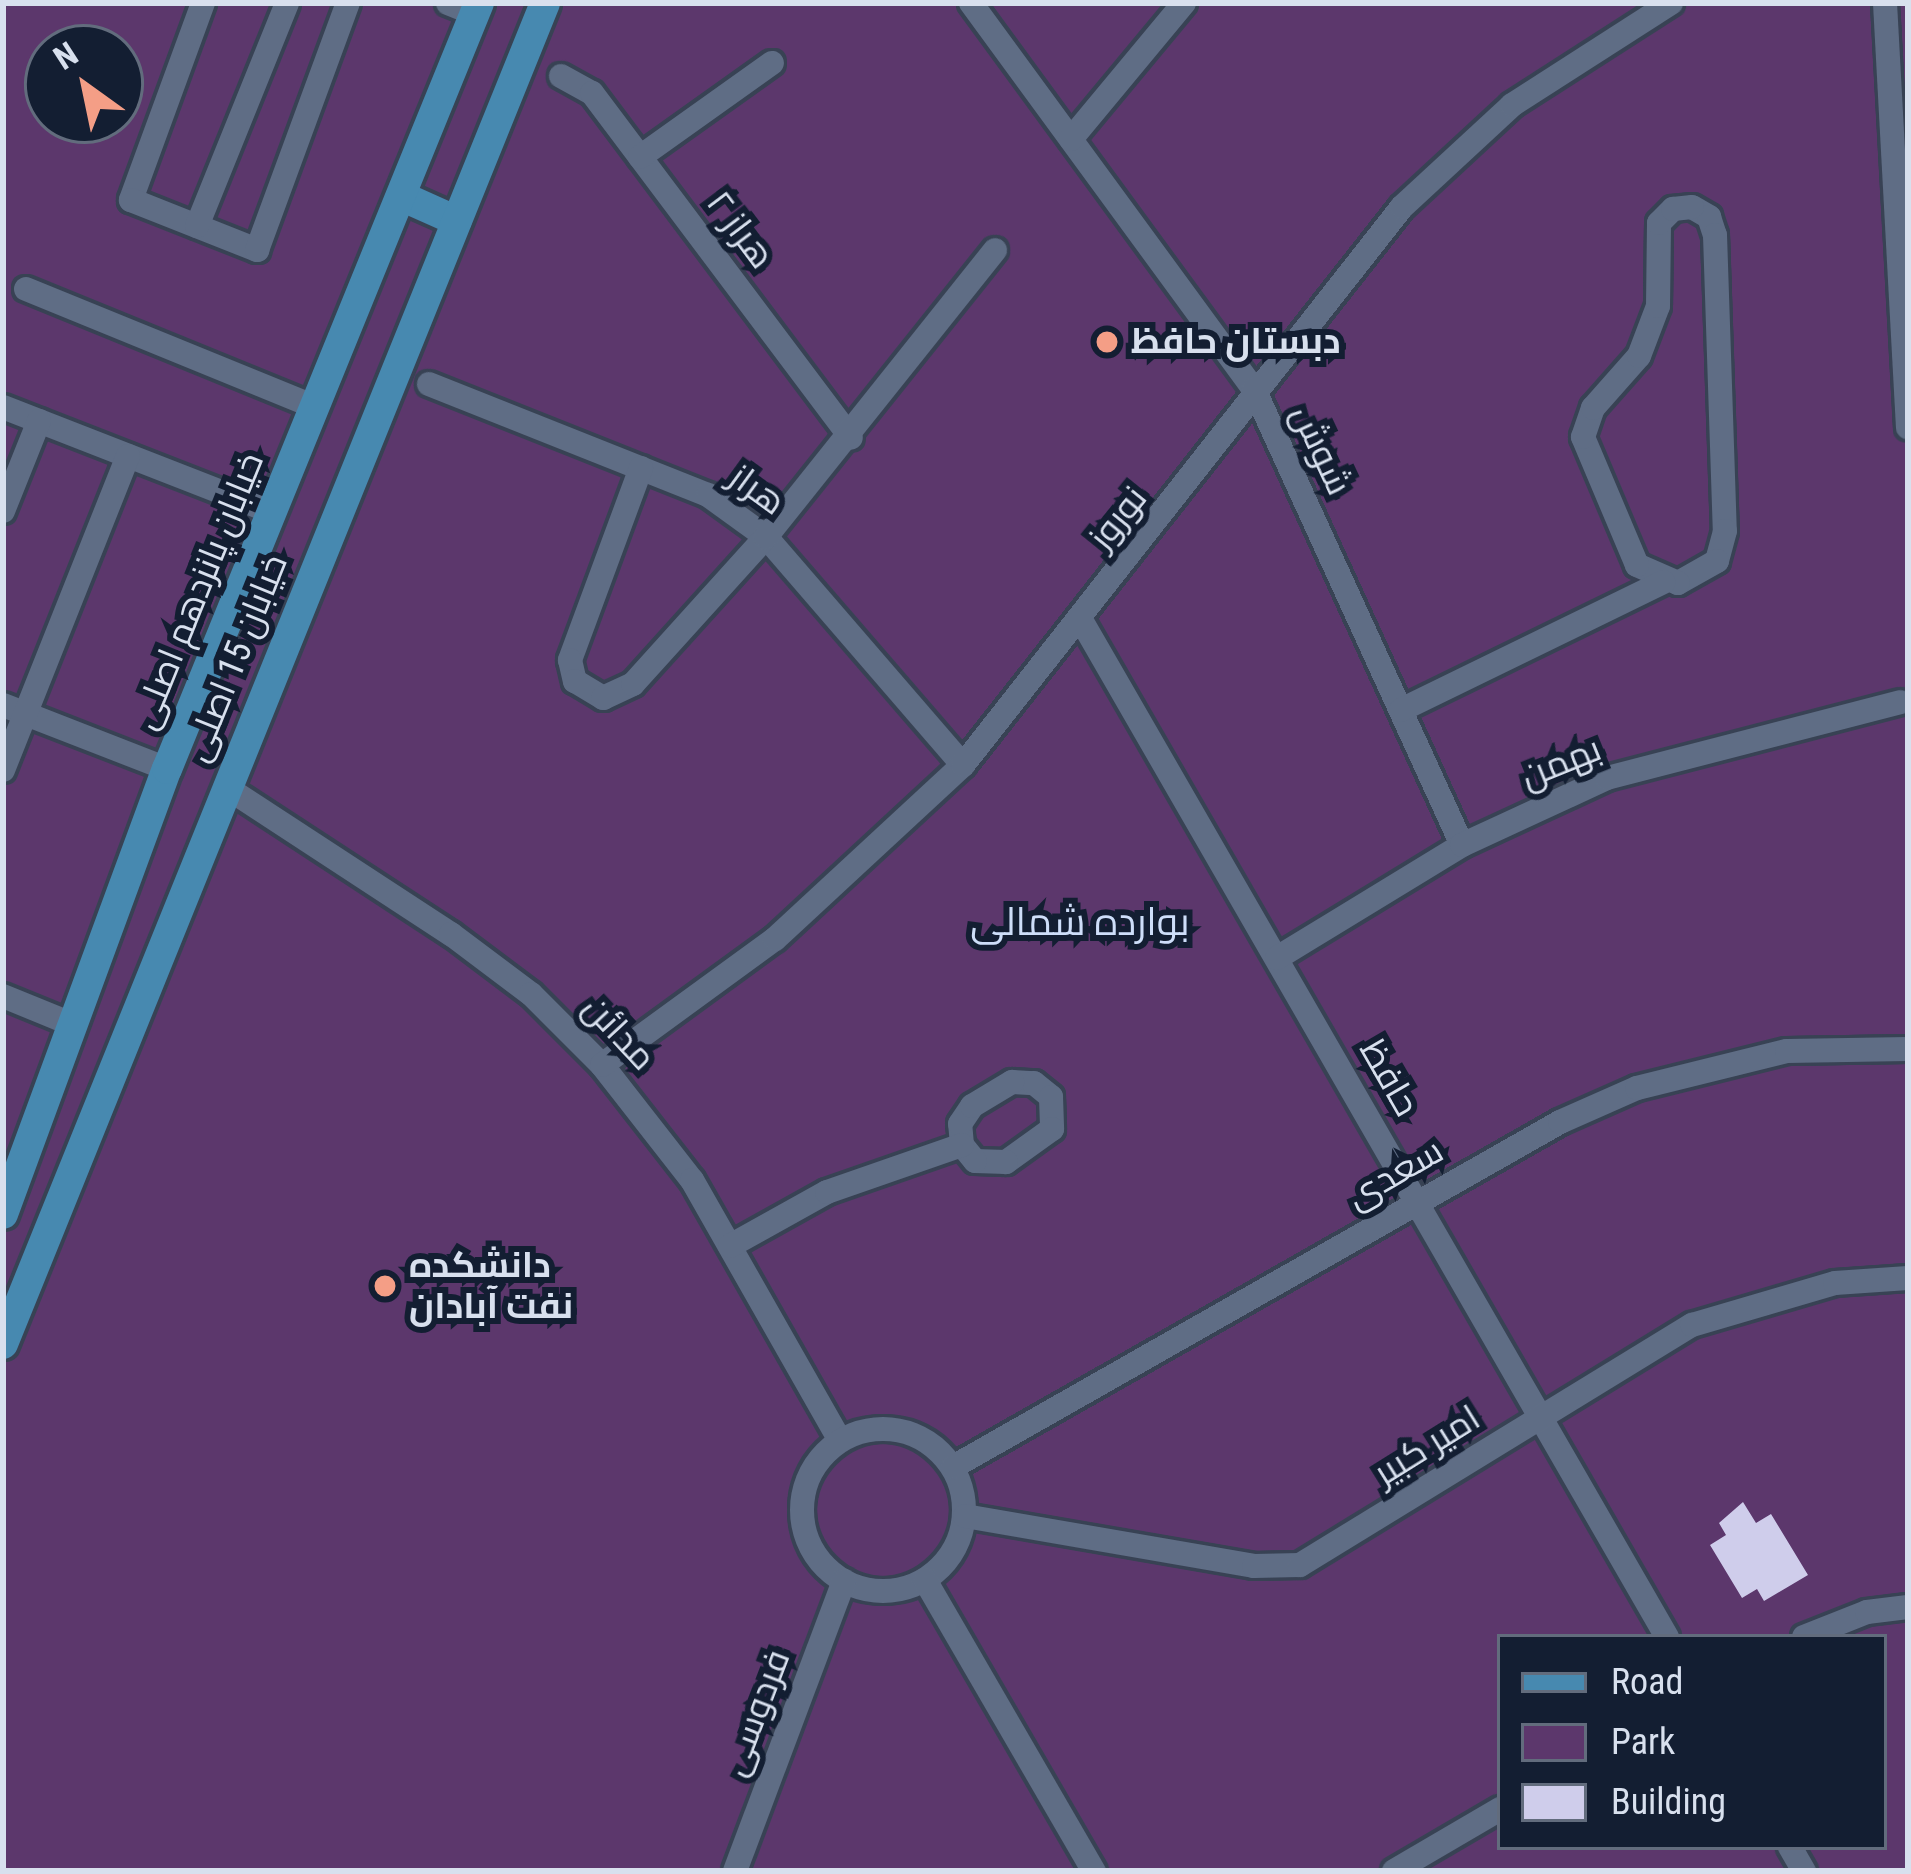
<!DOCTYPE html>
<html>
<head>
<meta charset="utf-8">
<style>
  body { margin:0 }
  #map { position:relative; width:1911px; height:1874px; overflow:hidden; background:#1c283c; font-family:"Roboto Condensed",Cairo,sans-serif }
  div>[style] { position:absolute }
  .green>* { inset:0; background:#5c376c }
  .building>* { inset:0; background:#cfcdeb }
  .roads { filter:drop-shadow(3px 0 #384254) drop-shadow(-3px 0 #384254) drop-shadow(0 3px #384254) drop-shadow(0 -3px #384254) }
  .minor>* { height:24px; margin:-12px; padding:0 12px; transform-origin:12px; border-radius:12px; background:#5f6d85 }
  .minor>.ring { margin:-12px; padding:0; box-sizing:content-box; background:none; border:24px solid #5f6d85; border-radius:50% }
  .major>* { height:30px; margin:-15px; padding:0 15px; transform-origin:15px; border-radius:15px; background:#4789b0 }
  .dots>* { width:33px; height:33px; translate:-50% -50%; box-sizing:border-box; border:6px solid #131e32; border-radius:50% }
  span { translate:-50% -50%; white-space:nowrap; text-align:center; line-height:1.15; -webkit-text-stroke:12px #131e32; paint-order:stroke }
  .street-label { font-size:36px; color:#d8e0ee }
  .poi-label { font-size:36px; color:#d8e0ee; font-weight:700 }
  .left { translate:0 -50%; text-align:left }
  .neighbourhood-label { font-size:39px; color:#cedef9 }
  .frame { position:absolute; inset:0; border:6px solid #d8e0ee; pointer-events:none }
  .legend { position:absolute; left:1497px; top:1634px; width:390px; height:216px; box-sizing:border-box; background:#131e32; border:3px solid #626c7d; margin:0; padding:15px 21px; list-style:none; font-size:36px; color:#d8e0ee }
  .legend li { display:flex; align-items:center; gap:24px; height:60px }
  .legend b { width:60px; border:3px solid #626c7d }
  .north { position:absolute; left:24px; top:24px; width:120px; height:120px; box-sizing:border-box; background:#131e32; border:3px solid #626c7d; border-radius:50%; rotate:327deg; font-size:33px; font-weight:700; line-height:48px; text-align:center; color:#d8e0ee }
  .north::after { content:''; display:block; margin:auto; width:42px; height:54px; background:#f49e86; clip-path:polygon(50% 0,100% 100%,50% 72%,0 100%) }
</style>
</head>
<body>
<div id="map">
  <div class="green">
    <div style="clip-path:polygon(evenodd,3px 3px,1908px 3px,1908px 1871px,3px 1871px,3px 3px,48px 48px,120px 48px,120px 120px,48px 120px,48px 48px,3px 3px,1500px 1637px,1884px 1637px,1884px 1847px,1500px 1847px,1500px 1637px)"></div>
  </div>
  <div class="building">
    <div style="clip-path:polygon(1743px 1502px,1756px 1523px,1771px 1514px,1808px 1575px,1764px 1601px,1757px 1589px,1742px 1598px,1710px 1545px,1726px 1535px,1719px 1523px)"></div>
  </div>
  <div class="roads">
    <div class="minor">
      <div style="left:203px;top:3px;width:210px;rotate:110.1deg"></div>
      <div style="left:131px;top:200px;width:136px;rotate:21.6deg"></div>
      <div style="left:257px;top:250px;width:263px;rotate:-69.8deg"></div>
      <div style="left:448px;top:3px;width:29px;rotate:22deg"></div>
      <div style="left:971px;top:3px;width:479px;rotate:53.8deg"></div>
      <div style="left:1254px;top:389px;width:501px;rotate:65.48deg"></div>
      <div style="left:1885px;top:3px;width:425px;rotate:86.9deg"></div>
      <div style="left:561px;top:76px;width:35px;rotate:29deg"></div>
      <div style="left:592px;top:93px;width:431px;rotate:53.1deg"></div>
      <div style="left:1071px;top:139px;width:177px;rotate:-50.3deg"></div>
      <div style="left:640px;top:157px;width:162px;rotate:-35.5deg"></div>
      <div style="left:1692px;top:207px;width:20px;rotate:30deg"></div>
      <div style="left:1709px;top:217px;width:19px;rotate:72deg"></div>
      <div style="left:1715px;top:235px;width:296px;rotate:88.1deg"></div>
      <div style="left:1725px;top:531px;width:31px;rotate:105deg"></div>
      <div style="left:1717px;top:561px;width:45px;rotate:150.6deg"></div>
      <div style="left:1678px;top:583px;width:45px;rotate:-156.3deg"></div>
      <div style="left:1637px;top:565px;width:139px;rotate:-112.9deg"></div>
      <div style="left:1583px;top:437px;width:31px;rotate:-71deg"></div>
      <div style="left:1593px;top:408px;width:69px;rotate:-48.5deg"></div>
      <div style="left:1639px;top:356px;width:53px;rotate:-69.2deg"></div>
      <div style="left:1658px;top:306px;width:83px;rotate:-89.3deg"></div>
      <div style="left:1659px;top:223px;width:20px;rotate:-45deg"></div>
      <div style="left:1673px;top:209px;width:19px;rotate:-6deg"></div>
      <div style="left:197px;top:226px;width:240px;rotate:-68deg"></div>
      <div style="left:26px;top:289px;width:312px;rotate:22.2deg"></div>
      <div style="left:429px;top:384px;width:300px;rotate:21.7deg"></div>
      <div style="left:708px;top:495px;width:72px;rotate:35.9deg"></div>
      <div style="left:766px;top:537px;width:301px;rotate:49.2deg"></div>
      <div style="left:3px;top:407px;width:289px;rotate:21.3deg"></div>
      <div style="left:641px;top:468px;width:205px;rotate:110.3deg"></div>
      <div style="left:570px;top:660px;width:22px;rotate:77deg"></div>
      <div style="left:575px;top:681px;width:33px;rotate:31deg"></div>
      <div style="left:603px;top:698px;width:33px;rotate:-25deg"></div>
      <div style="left:633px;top:684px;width:198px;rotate:-47.9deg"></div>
      <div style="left:766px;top:537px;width:367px;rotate:-51.4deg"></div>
      <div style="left:3px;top:511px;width:97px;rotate:-68.2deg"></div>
      <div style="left:1081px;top:620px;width:1174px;rotate:60.05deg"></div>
      <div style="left:3px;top:705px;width:176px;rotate:21.3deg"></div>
      <div style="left:1401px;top:710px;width:292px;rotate:-26deg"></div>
      <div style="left:3px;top:770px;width:338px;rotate:-68.3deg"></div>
      <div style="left:226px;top:787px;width:269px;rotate:33.2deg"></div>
      <div style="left:451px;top:934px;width:100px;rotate:36.9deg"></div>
      <div style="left:531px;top:994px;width:100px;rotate:45deg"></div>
      <div style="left:602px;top:1065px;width:146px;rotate:52deg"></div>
      <div style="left:692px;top:1180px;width:299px;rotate:60.4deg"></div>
      <div style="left:1277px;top:958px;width:217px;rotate:-31.4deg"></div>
      <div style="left:1462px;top:845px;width:160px;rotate:-24.8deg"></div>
      <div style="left:1607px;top:778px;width:303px;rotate:-14.5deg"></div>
      <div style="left:3px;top:996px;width:77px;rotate:22.2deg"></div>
      <div style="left:602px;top:1065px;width:214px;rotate:-36.1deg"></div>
      <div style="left:775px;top:939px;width:256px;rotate:-42.8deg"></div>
      <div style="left:963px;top:765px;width:710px;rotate:-51.81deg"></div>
      <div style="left:1402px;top:207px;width:150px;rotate:-42.8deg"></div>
      <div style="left:1512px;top:105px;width:189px;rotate:-32.7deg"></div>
      <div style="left:1012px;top:1082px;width:22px;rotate:3deg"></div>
      <div style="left:1034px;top:1083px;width:22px;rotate:39deg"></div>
      <div style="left:1051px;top:1097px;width:32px;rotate:88deg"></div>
      <div style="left:1052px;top:1129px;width:57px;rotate:144.3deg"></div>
      <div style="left:1006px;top:1162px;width:31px;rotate:-178deg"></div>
      <div style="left:975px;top:1161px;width:21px;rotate:-129deg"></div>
      <div style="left:962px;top:1145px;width:21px;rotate:-95deg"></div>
      <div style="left:960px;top:1124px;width:22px;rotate:-56deg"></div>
      <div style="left:972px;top:1106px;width:47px;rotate:-31deg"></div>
      <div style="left:730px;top:1246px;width:111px;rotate:-29.1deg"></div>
      <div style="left:827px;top:1192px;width:143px;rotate:-19.2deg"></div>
      <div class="ring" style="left:802px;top:1429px;width:138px;height:138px"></div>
      <div style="left:953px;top:1467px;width:698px;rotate:-29.61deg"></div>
      <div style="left:1560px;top:1122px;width:84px;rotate:-23.8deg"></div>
      <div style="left:1637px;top:1088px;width:154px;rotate:-13.9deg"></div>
      <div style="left:1787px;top:1051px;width:121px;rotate:-0.9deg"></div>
      <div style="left:965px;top:1516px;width:293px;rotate:9.8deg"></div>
      <div style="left:1254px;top:1566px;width:46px;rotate:-1.2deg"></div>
      <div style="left:1300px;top:1565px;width:460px;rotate:-31.5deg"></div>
      <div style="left:1692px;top:1325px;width:149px;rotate:-16.4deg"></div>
      <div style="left:1835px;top:1283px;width:73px;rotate:-3.9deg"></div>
      <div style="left:925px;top:1580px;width:337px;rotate:59.9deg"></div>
      <div style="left:1804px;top:1637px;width:68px;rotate:-21.6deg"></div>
      <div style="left:1867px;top:1612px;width:41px;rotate:-7deg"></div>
      <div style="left:1790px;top:1847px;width:28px;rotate:60deg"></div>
      <div style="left:735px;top:1871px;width:310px;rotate:-69.4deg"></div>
      <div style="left:1394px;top:1871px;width:123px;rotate:-30.3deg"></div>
    </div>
    <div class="major">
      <div style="left:401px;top:196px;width:61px;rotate:24.1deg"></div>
      <div style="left:3px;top:1214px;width:474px;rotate:-69.8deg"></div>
      <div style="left:167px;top:769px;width:827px;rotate:-67.84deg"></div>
      <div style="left:3px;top:1344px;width:1446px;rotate:-67.99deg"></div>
    </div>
  </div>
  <div class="dots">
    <div style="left:1107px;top:342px;background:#f49e86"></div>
    <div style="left:385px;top:1286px;background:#f49e86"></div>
  </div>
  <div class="street-label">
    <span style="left:740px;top:230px;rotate:53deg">هراز ۲</span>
    <span style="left:1321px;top:450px;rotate:65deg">شوش</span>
    <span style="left:757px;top:490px;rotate:36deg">هراز</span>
    <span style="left:1118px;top:518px;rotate:-51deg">نوروز</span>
    <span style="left:198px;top:591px;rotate:-68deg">خیابان پانزدهم اصلی</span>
    <span style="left:236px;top:658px;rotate:-68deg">خیابان 15 اصلی</span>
    <span style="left:1561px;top:763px;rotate:-22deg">بهمن</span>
    <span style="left:619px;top:1033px;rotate:47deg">مدائن</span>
    <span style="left:1389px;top:1078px;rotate:60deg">حافظ</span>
    <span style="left:1395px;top:1174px;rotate:-30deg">سعدی</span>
    <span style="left:1427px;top:1446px;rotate:-32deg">امیر کبیر</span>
    <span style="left:756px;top:1713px;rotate:-69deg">فردوسی</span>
  </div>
  <div class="poi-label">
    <span class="left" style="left:1131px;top:342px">دبستان حافظ</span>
    <span class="left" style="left:409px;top:1286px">دانشکده<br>نفت آبادان</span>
  </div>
  <div class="neighbourhood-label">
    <span style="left:1080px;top:922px">بوارده شمالی</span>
  </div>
  <div class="frame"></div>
  <ul class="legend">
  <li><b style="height:15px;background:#4789b0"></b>Road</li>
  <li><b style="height:33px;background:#5c376c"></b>Park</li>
  <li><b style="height:33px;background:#cfcdeb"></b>Building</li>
  </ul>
  <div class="north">N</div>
</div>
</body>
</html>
